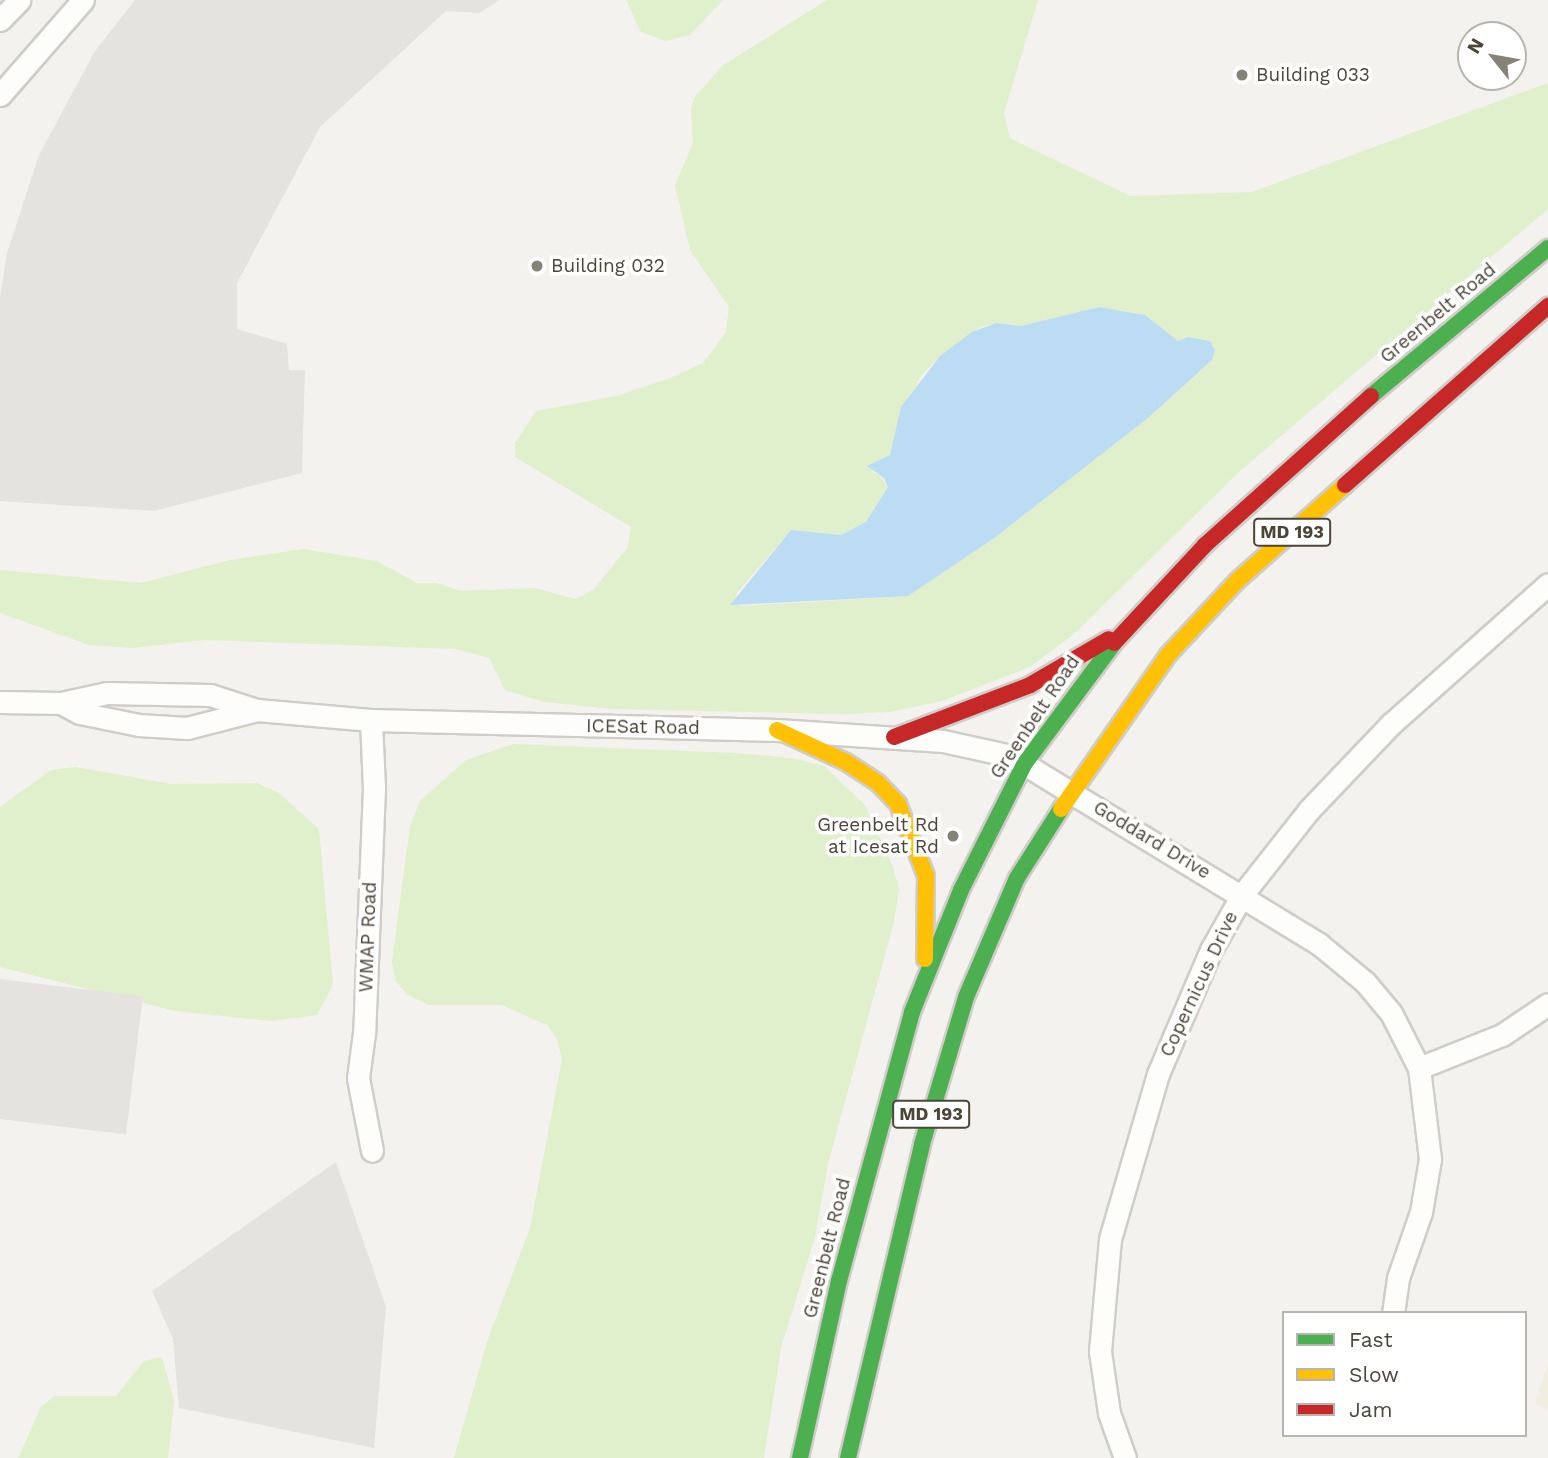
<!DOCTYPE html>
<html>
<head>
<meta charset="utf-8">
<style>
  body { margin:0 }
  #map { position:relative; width:1548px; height:1458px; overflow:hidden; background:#f3f2ee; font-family:"Work Sans",sans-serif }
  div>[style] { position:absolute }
  .education>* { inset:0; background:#f1ede0 }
  .green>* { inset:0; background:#e0efcc }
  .parking>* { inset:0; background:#e5e3df; transform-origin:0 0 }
  .water>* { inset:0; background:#bcdcf4 }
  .roads { filter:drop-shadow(2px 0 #d0cdc8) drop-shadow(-2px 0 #d0cdc8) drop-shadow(0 2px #d0cdc8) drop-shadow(0 -2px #d0cdc8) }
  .street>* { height:21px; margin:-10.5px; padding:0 10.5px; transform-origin:10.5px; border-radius:10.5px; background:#fdfdfc }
  .fast>* { height:16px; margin:-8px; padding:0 8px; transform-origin:8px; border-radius:8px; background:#4caf50 }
  .slow>* { height:16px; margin:-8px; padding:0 8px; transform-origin:8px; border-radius:8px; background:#ffc107 }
  .jam>* { height:16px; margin:-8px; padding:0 8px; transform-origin:8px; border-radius:8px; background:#c62828 }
  .dots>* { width:19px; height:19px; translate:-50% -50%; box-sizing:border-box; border:4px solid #fff; border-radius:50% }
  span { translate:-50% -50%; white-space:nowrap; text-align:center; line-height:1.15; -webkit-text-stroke:7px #fff; paint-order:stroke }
  .shield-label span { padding:2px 5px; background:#fff; border:2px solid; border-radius:5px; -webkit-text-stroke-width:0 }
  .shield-label { font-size:18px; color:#4c4538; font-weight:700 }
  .poi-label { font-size:19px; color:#4c4538 }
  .left { translate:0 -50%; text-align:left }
  .right { translate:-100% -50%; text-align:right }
  .street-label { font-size:19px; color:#4c4538 }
  .legend { position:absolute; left:1282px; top:1311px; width:245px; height:126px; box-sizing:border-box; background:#fff; border:2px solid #b7b5af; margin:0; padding:9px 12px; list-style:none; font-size:21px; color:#4c4538 }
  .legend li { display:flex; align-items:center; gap:14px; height:35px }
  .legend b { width:35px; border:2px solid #b7b5af }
  .north { position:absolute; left:1457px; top:21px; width:70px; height:70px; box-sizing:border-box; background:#fff; border:2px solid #b7b5af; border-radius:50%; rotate:301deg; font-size:19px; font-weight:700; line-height:28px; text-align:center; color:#4c4538 }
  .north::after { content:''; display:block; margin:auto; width:24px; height:32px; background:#868278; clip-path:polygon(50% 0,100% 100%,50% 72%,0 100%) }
</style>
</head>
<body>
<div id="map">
  <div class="education">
    <div style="clip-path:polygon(1548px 1363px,1548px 1411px,1535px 1403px)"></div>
  </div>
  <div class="green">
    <div style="clip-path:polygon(626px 0,723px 0,690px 35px,666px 41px,641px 32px)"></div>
    <div style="clip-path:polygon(evenodd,827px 0,1038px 0,1004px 113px,1010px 138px,1130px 196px,1252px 192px,1548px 83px,1548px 209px,1241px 470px,1074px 634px,1030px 667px,942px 701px,890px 712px,843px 714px,612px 709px,544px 702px,505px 690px,489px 658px,455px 649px,205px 640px,132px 648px,89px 645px,0 613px,0 570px,141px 583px,230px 560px,304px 549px,377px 561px,417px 583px,437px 583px,461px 591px,535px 588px,575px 599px,593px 590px,628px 547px,631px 527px,515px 457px,515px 443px,536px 411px,616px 396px,668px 379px,703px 363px,716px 346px,726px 332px,729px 307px,690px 250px,675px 185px,693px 143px,691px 108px,695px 97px,722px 66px,827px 0,1099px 307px,1140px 314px,1178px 341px,1188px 337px,1211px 341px,1215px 350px,1212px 360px,1148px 418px,993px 539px,908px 596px,741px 606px,736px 594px,791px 530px,841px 535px,866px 523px,888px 487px,880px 475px,872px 472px,890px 455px,920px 377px,940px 356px,981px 327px,996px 323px,1021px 326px,1099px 307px)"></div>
    <div style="clip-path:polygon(513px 744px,736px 753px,792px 758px,824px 766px,865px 805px,893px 867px,899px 889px,894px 922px,828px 1164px,815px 1237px,781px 1348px,764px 1458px,454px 1458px,488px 1339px,530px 1228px,562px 1059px,557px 1039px,547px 1025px,502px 1005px,428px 1005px,407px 994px,395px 980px,392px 961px,410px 826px,420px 801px,466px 760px)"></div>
    <div style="clip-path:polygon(76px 767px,171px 784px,257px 783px,279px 793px,319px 829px,333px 985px,317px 1015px,271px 1021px,175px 1011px,0 967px,0 807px,51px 770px)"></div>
    <div style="clip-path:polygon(162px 1357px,174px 1401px,168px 1458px,18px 1458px,41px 1407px,54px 1396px,116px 1396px,144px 1361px)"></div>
  </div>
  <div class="parking">
    <div style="clip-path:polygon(135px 0,500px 0,479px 13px,446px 11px,320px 127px,237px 283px,237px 329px,287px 344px,289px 370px,305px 370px,302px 473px,154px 511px,0 501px,0 298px,7px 253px,39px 155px,95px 51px)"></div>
    <div style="left:0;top:979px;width:144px;height:139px;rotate:7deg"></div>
    <div style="clip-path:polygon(336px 1162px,386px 1307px,374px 1448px,179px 1408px,173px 1339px,152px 1291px)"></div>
  </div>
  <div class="water">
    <div style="clip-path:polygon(1099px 307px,1145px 315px,1178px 341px,1188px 337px,1210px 341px,1215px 350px,1212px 360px,1148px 418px,993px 539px,908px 596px,730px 605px,791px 530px,841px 535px,866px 522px,888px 487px,884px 478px,867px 466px,890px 455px,901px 407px,940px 356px,972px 332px,996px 323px,1021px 326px)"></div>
  </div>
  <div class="roads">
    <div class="street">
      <div style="left:0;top:20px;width:28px;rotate:-46deg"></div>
      <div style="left:0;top:95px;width:126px;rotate:-48.9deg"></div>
      <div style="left:0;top:702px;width:61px;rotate:0.9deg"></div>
      <div style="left:61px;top:703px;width:47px;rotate:-12.3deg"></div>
      <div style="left:107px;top:693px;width:103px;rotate:1.1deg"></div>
      <div style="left:210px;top:695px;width:49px;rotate:17.7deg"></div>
      <div style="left:257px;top:710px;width:114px;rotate:5deg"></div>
      <div style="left:371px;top:720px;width:406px;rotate:1.4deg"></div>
      <div style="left:777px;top:730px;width:166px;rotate:3.8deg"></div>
      <div style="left:943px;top:741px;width:70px;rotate:12.4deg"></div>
      <div style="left:1011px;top:756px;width:361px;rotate:31.4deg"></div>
      <div style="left:1319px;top:944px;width:60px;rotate:39.6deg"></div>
      <div style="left:1365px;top:982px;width:40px;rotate:50deg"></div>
      <div style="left:1391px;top:1013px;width:62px;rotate:63deg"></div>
      <div style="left:1419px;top:1068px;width:92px;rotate:83.1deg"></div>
      <div style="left:1430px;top:1159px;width:54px;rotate:99.6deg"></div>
      <div style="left:1421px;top:1212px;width:70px;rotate:109.2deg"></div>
      <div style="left:1398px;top:1278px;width:35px;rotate:98deg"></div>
      <div style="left:61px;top:703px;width:21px;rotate:28deg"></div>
      <div style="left:80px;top:713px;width:60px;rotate:11.5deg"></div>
      <div style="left:139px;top:725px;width:48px;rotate:3.6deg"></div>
      <div style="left:187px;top:728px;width:72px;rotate:-14.4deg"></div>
      <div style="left:371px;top:720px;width:68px;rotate:87.5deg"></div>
      <div style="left:374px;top:788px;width:245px;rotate:92.3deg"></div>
      <div style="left:364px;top:1033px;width:45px;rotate:97.6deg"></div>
      <div style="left:358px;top:1078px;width:74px;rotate:79.1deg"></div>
      <div style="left:1419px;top:1068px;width:89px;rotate:-21.7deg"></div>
      <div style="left:1502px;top:1035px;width:55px;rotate:-34deg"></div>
      <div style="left:1125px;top:1458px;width:48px;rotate:-109.6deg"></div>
      <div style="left:1109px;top:1413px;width:63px;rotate:-98.3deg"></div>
      <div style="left:1100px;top:1351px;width:112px;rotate:-84.9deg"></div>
      <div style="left:1110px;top:1239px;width:172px;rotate:-73.8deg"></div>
      <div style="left:1158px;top:1074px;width:135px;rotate:-66.9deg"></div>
      <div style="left:1211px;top:950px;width:63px;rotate:-60.6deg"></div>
      <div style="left:1242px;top:895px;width:108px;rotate:-51.8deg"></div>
      <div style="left:1309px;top:810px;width:119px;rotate:-46.4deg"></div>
      <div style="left:1391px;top:724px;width:210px;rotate:-41.7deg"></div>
    </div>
    <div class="fast">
      <div style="left:1371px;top:396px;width:231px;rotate:-39.9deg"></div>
      <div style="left:800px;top:1458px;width:181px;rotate:-77.6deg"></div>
      <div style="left:839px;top:1281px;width:279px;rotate:-74.8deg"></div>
      <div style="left:912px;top:1012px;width:131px;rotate:-68.1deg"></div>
      <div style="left:961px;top:890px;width:142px;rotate:-63.3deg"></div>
      <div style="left:1025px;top:763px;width:149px;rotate:-53.4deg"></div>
      <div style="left:848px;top:1458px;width:323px;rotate:-76.7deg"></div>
      <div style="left:922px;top:1144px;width:153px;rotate:-73.3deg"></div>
      <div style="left:966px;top:997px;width:129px;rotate:-66.8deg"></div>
      <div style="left:1017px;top:878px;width:82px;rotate:-57.5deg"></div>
    </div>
    <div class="slow">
      <div style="left:777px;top:730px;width:76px;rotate:24.9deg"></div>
      <div style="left:846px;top:762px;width:38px;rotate:33deg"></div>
      <div style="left:878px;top:783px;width:29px;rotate:46deg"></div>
      <div style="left:898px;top:804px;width:77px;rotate:68.7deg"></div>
      <div style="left:926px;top:876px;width:83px;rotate:90.7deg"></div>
      <div style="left:1061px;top:809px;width:188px;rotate:-55.2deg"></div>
      <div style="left:1168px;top:655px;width:101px;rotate:-47deg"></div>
      <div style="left:1237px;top:581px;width:144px;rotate:-41.6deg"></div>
    </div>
    <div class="jam">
      <div style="left:1345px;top:485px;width:271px;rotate:-41.4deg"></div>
      <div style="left:1114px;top:643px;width:134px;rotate:-47.1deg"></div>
      <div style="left:1205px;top:545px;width:223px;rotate:-41.9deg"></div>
      <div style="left:894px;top:737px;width:146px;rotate:-20.9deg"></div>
      <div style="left:1030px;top:685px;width:91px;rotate:-30.2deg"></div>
    </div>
  </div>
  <div class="dots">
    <div style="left:1242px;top:75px;background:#868278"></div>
    <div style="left:537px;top:266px;background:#868278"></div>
    <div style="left:953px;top:836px;background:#868278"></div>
  </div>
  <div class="shield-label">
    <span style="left:1292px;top:532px">MD 193</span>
    <span style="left:931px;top:1114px">MD 193</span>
  </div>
  <div class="poi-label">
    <span class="left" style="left:1256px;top:75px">Building 033</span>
    <span class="left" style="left:551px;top:266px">Building 032</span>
    <span class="right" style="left:939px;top:836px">Greenbelt Rd<br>at Icesat Rd</span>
  </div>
  <div class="street-label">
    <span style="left:1438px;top:313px;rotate:-40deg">Greenbelt Road</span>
    <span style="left:1035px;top:717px;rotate:-56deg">Greenbelt Road</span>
    <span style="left:643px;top:727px;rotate:1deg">ICESat Road</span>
    <span style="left:1152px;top:840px;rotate:31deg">Goddard Drive</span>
    <span style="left:368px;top:937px;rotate:-88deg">WMAP Road</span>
    <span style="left:1199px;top:984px;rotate:-65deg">Copernicus Drive</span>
    <span style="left:827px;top:1248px;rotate:-76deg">Greenbelt Road</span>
  </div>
  <ul class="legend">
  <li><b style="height:9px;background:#4caf50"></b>Fast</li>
  <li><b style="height:9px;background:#ffc107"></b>Slow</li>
  <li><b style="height:9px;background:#c62828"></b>Jam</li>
  </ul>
  <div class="north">N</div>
</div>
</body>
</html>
